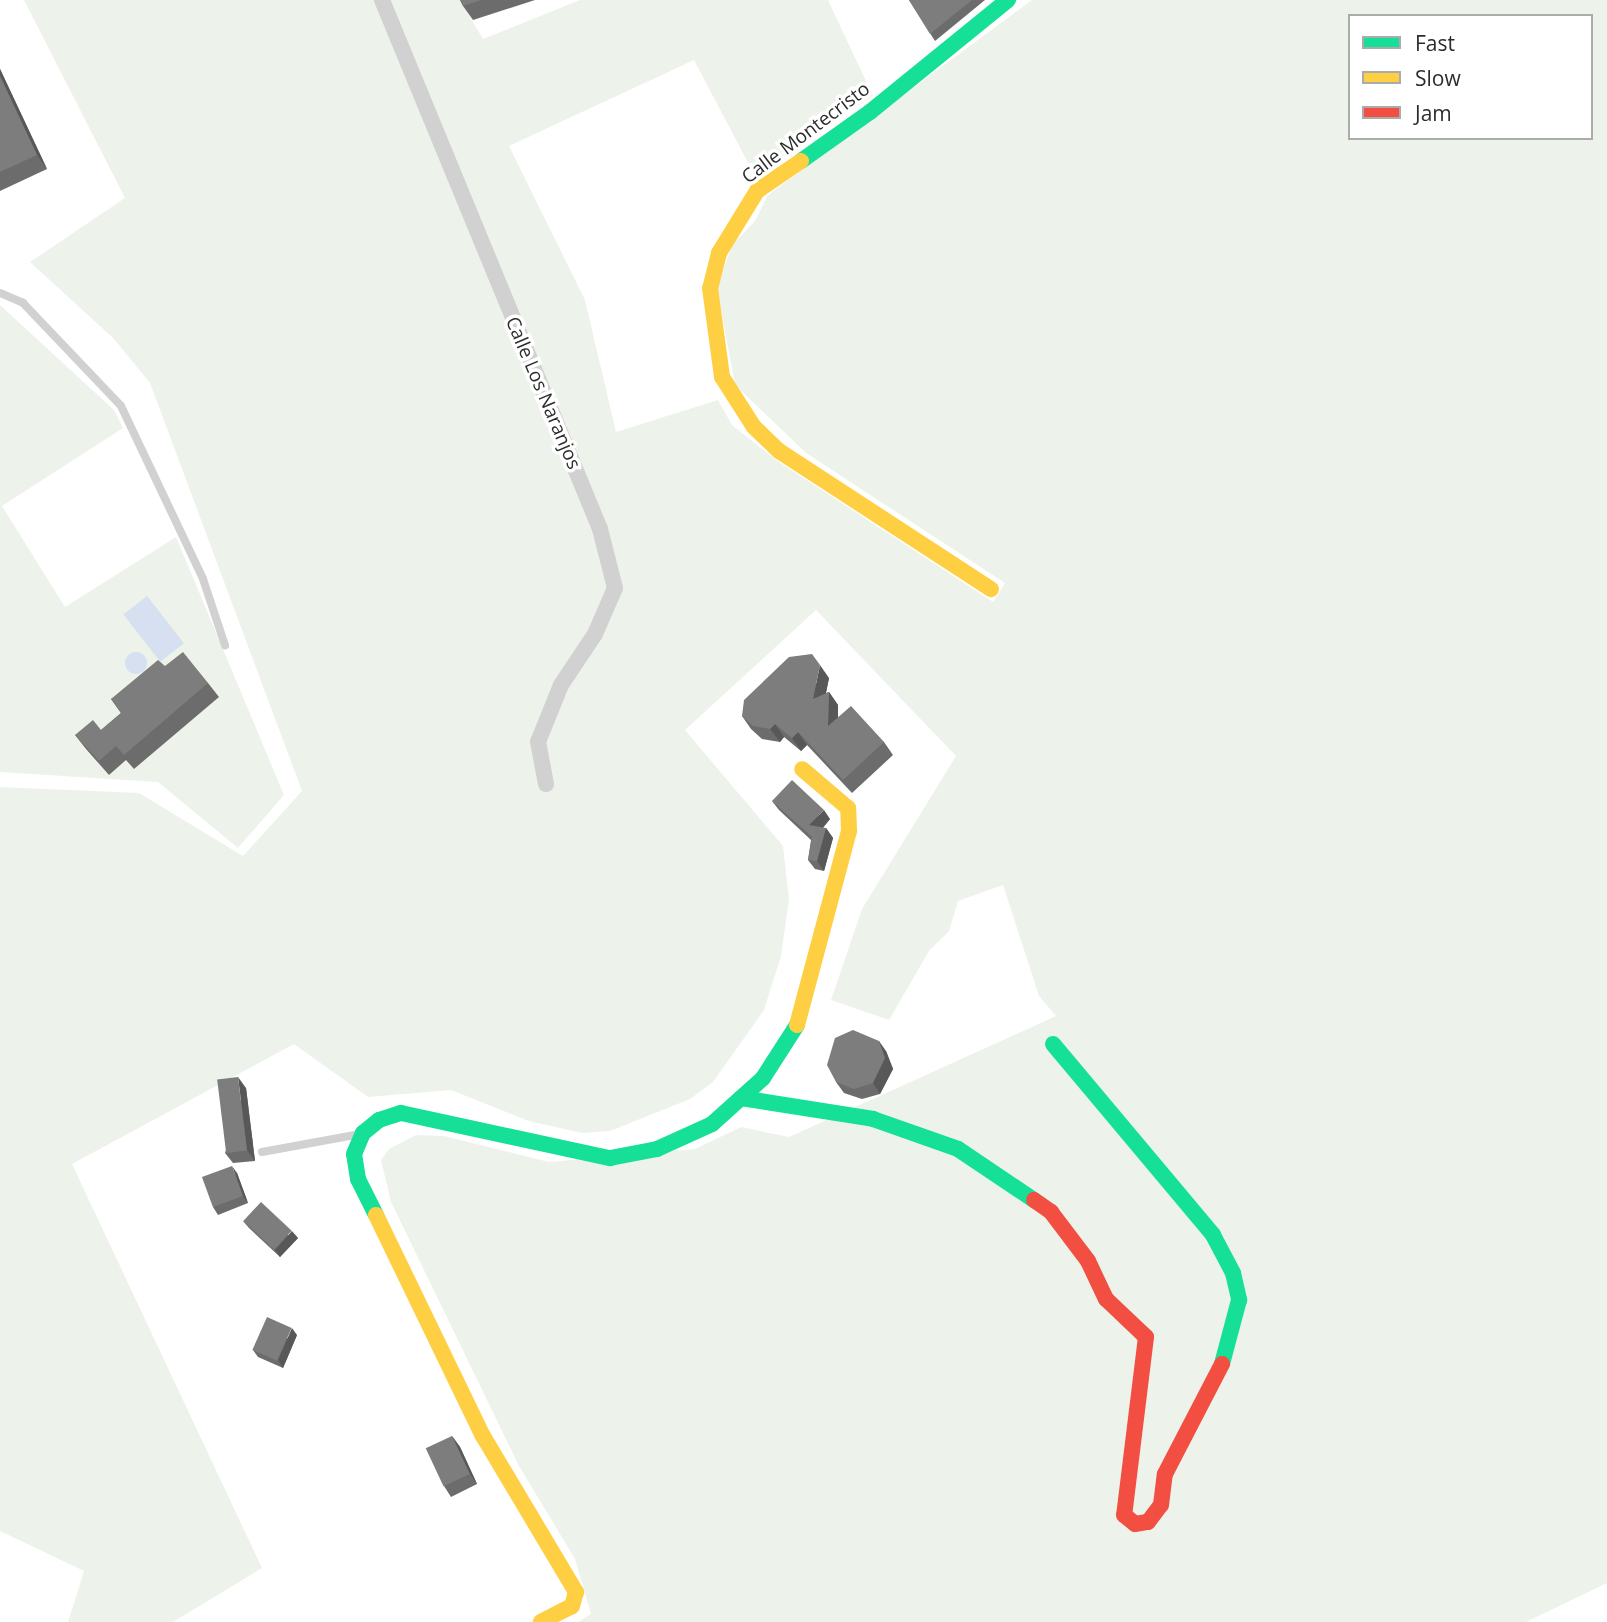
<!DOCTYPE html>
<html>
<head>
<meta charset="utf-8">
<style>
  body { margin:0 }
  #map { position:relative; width:1607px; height:1622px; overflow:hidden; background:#fff; font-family:"Open Sans",sans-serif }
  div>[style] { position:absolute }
  .green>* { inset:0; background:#edf3ea }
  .water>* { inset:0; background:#d6e0f0; transform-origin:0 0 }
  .round { border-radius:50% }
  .lane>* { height:8px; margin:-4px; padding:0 4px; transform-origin:4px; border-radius:4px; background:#d1d1d1 }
  .street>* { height:16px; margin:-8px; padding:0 8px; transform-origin:8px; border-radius:8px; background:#d1d1d1 }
  .fast>* { height:16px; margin:-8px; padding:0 8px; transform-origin:8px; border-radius:8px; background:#16e098 }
  .slow>* { height:16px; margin:-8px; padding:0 8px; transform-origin:8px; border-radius:8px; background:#ffcf43 }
  .jam>* { height:16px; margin:-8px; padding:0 8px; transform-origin:8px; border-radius:8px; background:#f24e42 }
  .wall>* { inset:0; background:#6c6c6c }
  .shaded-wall>* { inset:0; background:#585858 }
  .building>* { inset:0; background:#7d7d7d; transform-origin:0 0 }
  span { translate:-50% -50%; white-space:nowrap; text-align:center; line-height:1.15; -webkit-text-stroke:7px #fff; paint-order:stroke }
  .street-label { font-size:19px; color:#2c2c2c }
  .legend { position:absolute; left:1348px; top:14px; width:245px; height:126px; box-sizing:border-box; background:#fff; border:2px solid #ababab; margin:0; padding:9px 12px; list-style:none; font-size:21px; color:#2c2c2c }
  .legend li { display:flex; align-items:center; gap:14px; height:35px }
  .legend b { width:35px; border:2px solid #ababab }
</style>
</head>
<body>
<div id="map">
  <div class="green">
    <div style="clip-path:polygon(evenodd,24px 0,460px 0,483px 39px,580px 0,828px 0,873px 96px,755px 176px,694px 60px,509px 146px,585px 300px,616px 432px,718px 400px,732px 425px,776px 460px,993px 602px,1005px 583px,806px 453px,735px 385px,717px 288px,732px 245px,755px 221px,768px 195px,1032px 0,1607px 0,1607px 1583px,1526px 1622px,578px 1622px,591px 1614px,575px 1559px,519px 1466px,391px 1202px,381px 1160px,389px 1149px,416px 1135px,444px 1136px,549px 1162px,695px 1149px,741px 1127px,789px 1137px,1056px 1016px,1039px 996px,1003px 885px,958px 901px,949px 931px,929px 951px,889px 1020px,831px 1000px,862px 909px,956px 756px,816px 610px,685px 730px,783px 846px,789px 899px,781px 956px,764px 1010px,713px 1082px,690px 1099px,610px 1131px,582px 1133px,529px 1121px,451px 1090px,368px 1097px,294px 1044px,72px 1164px,262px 1568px,173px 1622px,68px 1622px,84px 1571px,0 1531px,0 787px,139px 793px,243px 856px,302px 791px,150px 383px,114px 339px,30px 262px,125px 198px,24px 0,1350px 16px,1591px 16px,1591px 138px,1350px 138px,1350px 16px)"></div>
    <div style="clip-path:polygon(0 305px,114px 410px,123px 428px,2px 506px,65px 607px,176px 537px,284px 795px,238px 848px,158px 782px,0 772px)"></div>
  </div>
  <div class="water">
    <div style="left:147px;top:596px;width:60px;height:30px;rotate:52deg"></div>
    <div class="round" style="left:125px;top:652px;width:22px;height:22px"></div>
  </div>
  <div class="lane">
    <div style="left:0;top:293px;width:25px;rotate:23deg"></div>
    <div style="left:23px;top:303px;width:142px;rotate:46.4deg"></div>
    <div style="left:121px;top:406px;width:191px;rotate:64.6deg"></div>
    <div style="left:203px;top:579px;width:70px;rotate:71.6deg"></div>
    <div style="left:262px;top:1152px;width:100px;rotate:-10.4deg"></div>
  </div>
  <div class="street">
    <div style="left:382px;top:0;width:572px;rotate:67.6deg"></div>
    <div style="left:600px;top:529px;width:61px;rotate:75.7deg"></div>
    <div style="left:615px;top:588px;width:50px;rotate:113.5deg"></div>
    <div style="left:595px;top:634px;width:61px;rotate:123.7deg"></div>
    <div style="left:561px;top:685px;width:61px;rotate:112deg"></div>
    <div style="left:538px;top:742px;width:43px;rotate:79.2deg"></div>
  </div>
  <div class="fast">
    <div style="left:801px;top:161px;width:85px;rotate:-35.4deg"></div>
    <div style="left:870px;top:112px;width:178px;rotate:-39.1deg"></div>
    <div style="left:1053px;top:1044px;width:249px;rotate:50deg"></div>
    <div style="left:1213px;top:1235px;width:43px;rotate:62.2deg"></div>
    <div style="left:1233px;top:1273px;width:28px;rotate:77deg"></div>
    <div style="left:1239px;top:1300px;width:66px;rotate:104.9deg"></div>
    <div style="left:741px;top:1098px;width:134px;rotate:9deg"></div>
    <div style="left:873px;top:1119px;width:90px;rotate:19.4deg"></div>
    <div style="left:958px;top:1149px;width:92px;rotate:33.9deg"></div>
    <div style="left:376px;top:1215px;width:40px;rotate:-116.6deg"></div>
    <div style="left:358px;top:1179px;width:25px;rotate:-99deg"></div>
    <div style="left:354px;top:1154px;width:23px;rotate:-67deg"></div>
    <div style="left:363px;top:1133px;width:21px;rotate:-39deg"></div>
    <div style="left:379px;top:1120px;width:23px;rotate:-18deg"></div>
    <div style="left:401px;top:1113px;width:214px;rotate:12.2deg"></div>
    <div style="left:610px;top:1158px;width:48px;rotate:-10.8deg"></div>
    <div style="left:657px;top:1149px;width:60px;rotate:-24.4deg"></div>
    <div style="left:712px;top:1124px;width:69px;rotate:-42deg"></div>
    <div style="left:763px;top:1078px;width:63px;rotate:-57.3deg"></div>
  </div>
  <div class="slow">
    <div style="left:801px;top:161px;width:53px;rotate:145.7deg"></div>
    <div style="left:757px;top:191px;width:73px;rotate:121.5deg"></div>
    <div style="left:719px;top:253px;width:36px;rotate:104deg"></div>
    <div style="left:710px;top:288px;width:90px;rotate:82.3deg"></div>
    <div style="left:722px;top:377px;width:59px;rotate:57.4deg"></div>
    <div style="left:754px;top:427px;width:35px;rotate:44deg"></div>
    <div style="left:779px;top:451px;width:253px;rotate:33.1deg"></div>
    <div style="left:797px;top:1025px;width:201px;rotate:-75deg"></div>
    <div style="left:849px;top:831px;width:23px;rotate:-92deg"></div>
    <div style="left:848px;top:808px;width:60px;rotate:-139.7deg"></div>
    <div style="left:376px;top:1215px;width:246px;rotate:64.2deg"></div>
    <div style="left:483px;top:1436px;width:182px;rotate:59.2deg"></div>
    <div style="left:576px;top:1592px;width:15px;rotate:106deg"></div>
    <div style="left:572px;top:1606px;width:35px;rotate:153deg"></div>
  </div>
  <div class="jam">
    <div style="left:1034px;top:1200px;width:21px;rotate:35deg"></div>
    <div style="left:1051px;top:1212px;width:61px;rotate:52.9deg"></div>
    <div style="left:1088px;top:1261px;width:42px;rotate:64.7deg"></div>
    <div style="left:1106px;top:1299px;width:55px;rotate:43.5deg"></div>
    <div style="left:1146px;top:1337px;width:179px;rotate:97deg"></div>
    <div style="left:1124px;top:1515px;width:14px;rotate:39deg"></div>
    <div style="left:1135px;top:1524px;width:13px;rotate:-9deg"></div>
    <div style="left:1148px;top:1522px;width:21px;rotate:-53deg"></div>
    <div style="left:1161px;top:1505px;width:31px;rotate:-83deg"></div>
    <div style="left:1165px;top:1474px;width:124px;rotate:-62.6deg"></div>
  </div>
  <div class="wall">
    <div style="clip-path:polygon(460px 0,535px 0,473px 20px,463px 6px)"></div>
    <div style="clip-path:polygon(909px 0,985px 0,935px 41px)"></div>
    <div style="clip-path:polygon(0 69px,47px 169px,0 191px)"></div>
    <div style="clip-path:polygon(165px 666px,208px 683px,219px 697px,134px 769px,126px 760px,109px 775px,86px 749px,75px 735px,101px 730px,121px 713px,111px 699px)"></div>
    <div style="clip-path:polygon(829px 678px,826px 693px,829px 692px,838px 705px,838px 717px,884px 742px,893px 755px,852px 793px,807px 745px,801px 751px,784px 737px,780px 742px,762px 739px,751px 729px,742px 716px)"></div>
    <div style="clip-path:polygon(772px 801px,830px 819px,823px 828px,826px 828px,833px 838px,824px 871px,815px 869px,808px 860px,811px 840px,779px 810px)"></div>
    <div style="clip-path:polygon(886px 1051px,893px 1069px,880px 1094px,862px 1099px,844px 1093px,836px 1082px)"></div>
    <div style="clip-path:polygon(246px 1088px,255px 1161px,233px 1163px,225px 1153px)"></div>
    <div style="clip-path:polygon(237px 1173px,248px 1203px,218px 1215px,213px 1207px)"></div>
    <div style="clip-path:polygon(243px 1221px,298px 1238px,280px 1257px,249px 1228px)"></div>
    <div style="clip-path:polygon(297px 1335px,283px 1368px,258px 1357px,253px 1350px)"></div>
    <div style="clip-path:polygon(452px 1436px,460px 1447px,477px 1484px,451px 1497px,444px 1486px)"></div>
  </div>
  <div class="shaded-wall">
    <div style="clip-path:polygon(0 69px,47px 169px,37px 155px,0 76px)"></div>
    <div style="clip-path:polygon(820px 665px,829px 678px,822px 712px,813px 699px)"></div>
    <div style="clip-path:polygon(829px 692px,838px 705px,838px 739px,828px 726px)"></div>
    <div style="clip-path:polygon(775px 724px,784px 737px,780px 742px,770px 729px)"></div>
    <div style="clip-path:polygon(798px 732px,807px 745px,801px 751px,792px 738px)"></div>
    <div style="clip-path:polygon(824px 810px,830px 819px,816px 835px,809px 825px)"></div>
    <div style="clip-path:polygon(826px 828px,833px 838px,824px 871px,817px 861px)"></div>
    <div style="clip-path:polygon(879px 1041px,886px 1051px,893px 1069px,880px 1094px,873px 1083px)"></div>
    <div style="clip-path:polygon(238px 1077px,246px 1088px,255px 1161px,247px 1150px)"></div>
    <div style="clip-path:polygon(232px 1166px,237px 1173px,248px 1203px,243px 1196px)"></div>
    <div style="clip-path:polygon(292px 1231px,298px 1238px,280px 1257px,275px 1250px)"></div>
    <div style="clip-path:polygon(292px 1328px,297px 1335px,283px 1368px,278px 1360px)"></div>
    <div style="clip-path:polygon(452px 1436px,460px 1447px,477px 1484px,470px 1474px)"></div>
  </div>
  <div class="building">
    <div style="clip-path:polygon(460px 0,481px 0,463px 6px)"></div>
    <div style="clip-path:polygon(909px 0,972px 0,930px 34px)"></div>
    <div style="clip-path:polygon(0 76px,37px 155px,0 172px)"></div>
    <div style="clip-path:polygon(183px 652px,208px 683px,124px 755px,116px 746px,99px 761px,75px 735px,93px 720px,101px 730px,121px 713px,111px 699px,158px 660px,165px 666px)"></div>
    <div style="clip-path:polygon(812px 654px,820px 665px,813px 699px,829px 692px,828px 726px,851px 706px,884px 742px,843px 780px,798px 732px,792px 738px,775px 724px,770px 729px,753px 726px,742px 716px,744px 700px,789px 657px)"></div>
    <div style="clip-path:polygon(792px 780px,824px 810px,809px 825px,826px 828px,817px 861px,808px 860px,812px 837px,772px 801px)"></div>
    <div style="clip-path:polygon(853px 1030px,879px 1041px,885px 1058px,873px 1083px,854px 1089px,836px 1082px,827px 1065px,835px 1038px)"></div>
    <div style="left:238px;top:1077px;width:74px;height:21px;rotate:83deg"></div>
    <div style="left:232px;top:1166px;width:32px;height:32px;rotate:70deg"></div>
    <div style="left:261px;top:1202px;width:42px;height:26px;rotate:43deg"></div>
    <div style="left:267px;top:1317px;width:27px;height:36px;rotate:24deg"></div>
    <div style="left:452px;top:1436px;width:42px;height:29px;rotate:65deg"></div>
  </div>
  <div class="street-label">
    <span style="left:806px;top:133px;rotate:-37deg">Calle Montecristo</span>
    <span style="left:543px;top:393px;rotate:67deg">Calle Los Naranjos</span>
  </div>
  <ul class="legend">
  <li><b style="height:9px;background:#16e098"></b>Fast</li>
  <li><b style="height:9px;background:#ffcf43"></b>Slow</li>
  <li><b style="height:9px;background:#f24e42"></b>Jam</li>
  </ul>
</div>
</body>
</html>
